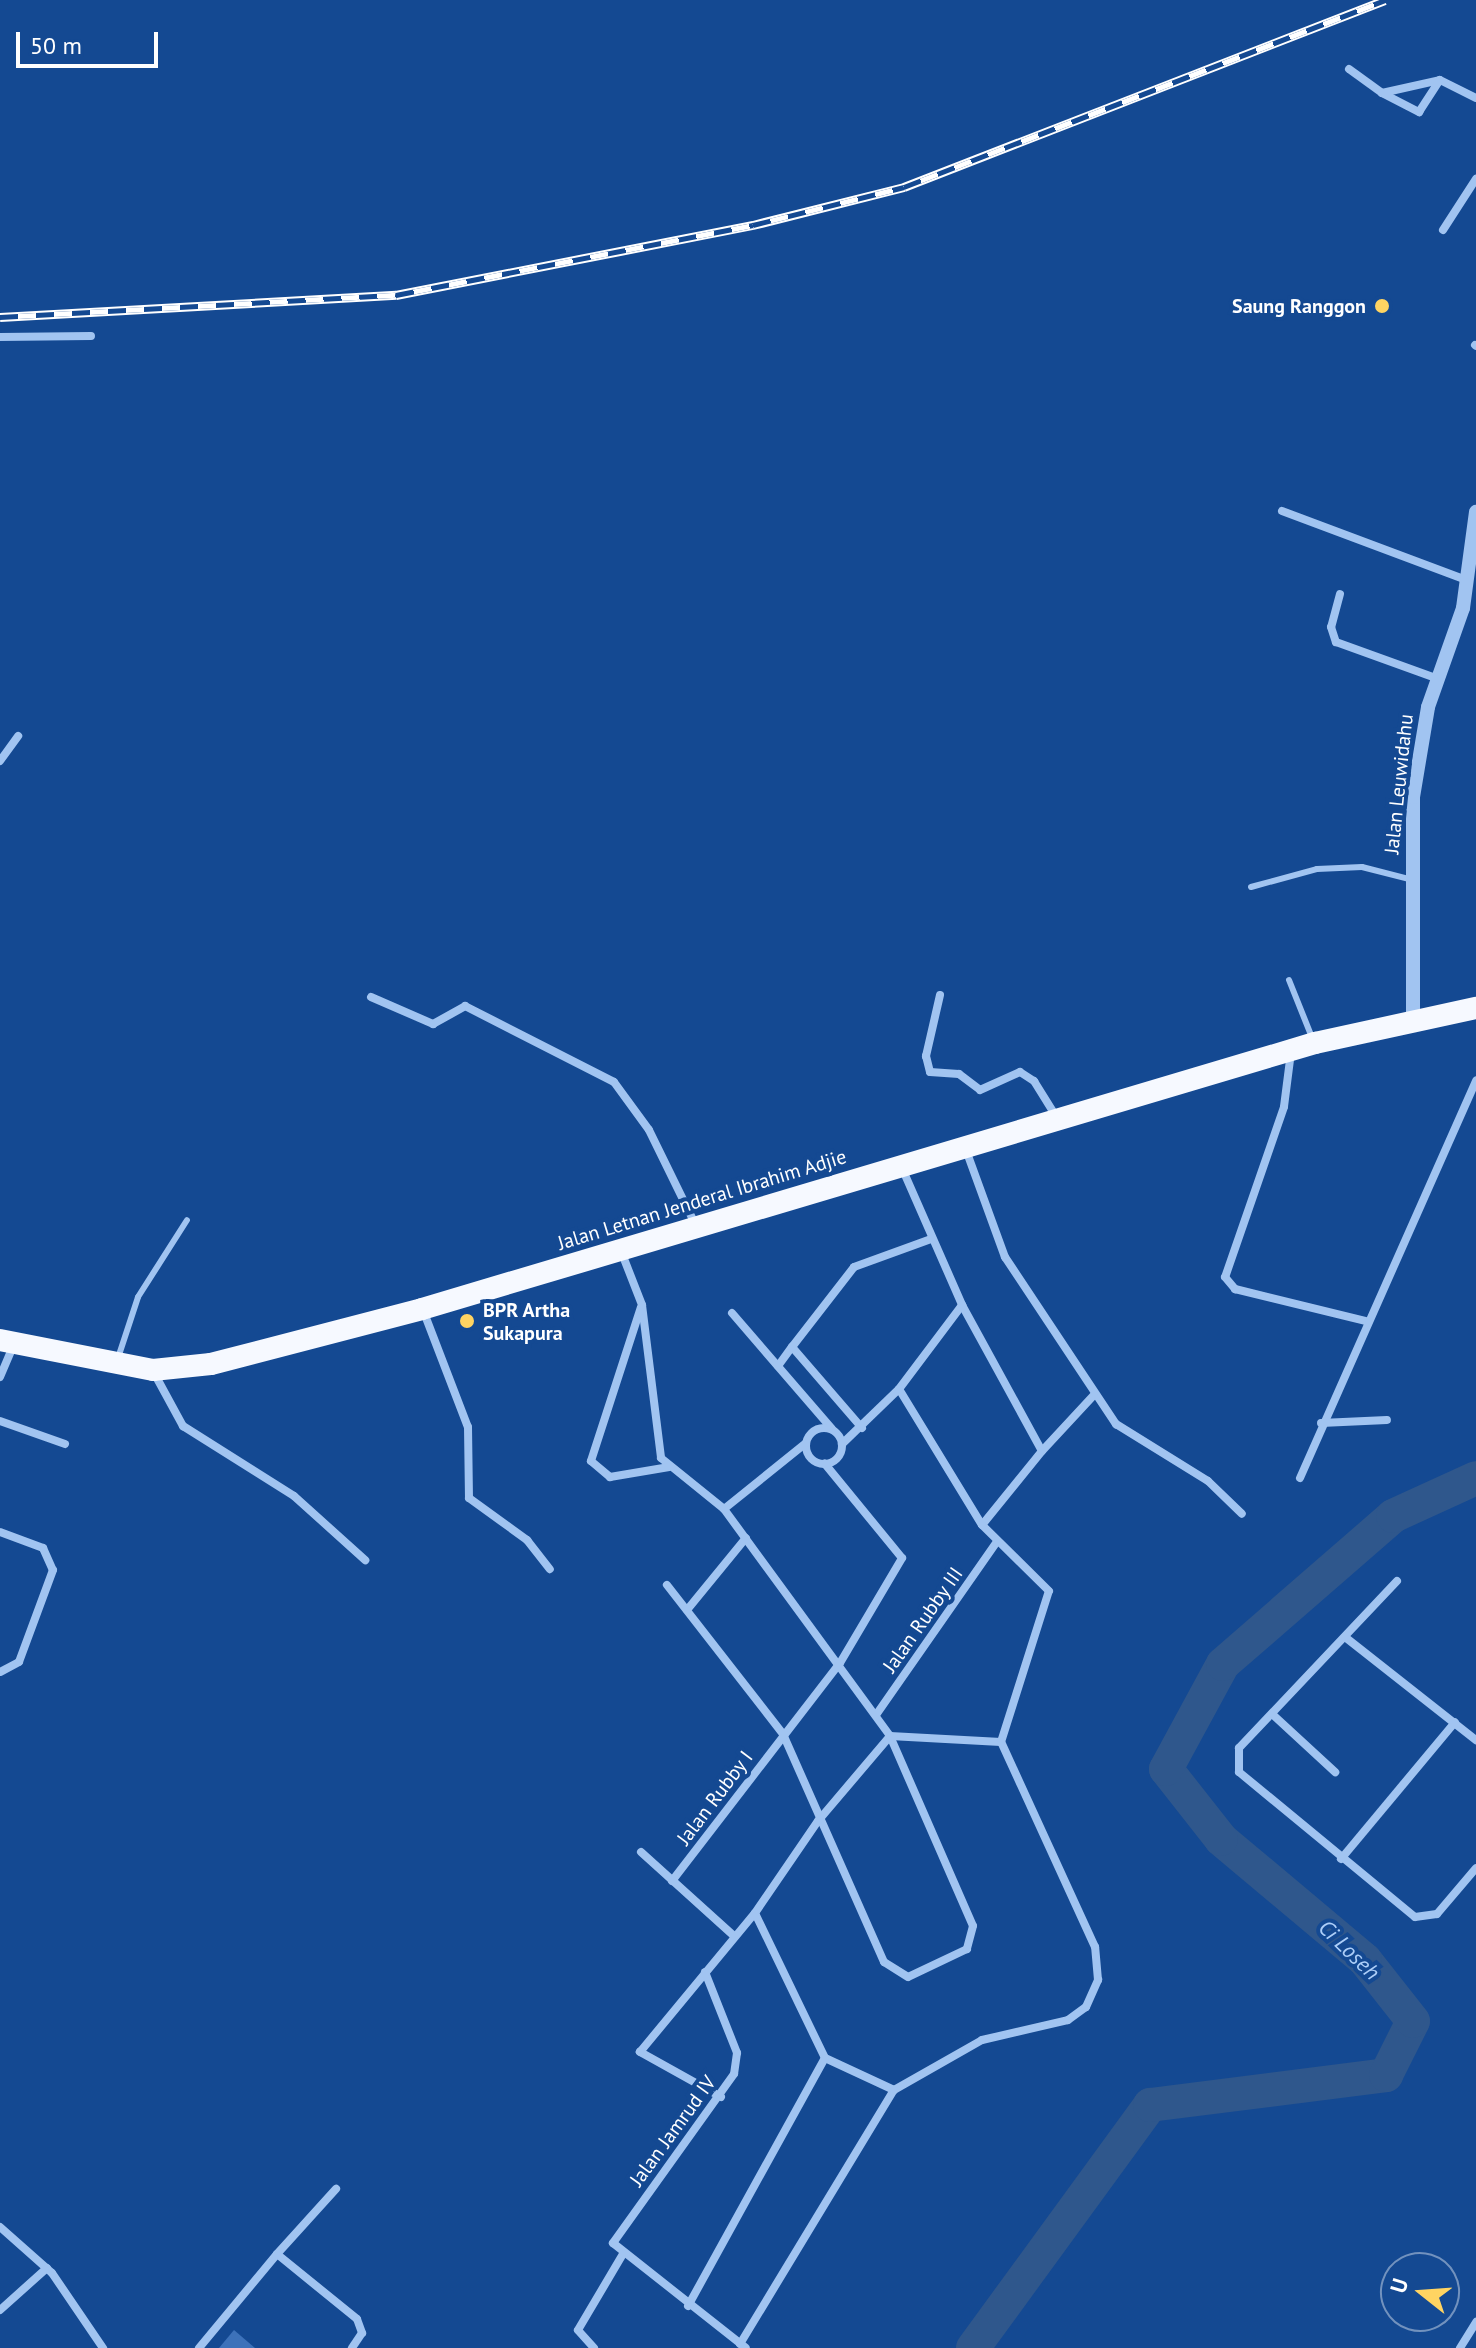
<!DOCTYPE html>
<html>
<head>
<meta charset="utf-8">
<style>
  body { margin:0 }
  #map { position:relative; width:1476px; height:2348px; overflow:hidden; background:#144992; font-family:"PT Sans",sans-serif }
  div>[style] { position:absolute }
  .river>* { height:34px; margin:-17px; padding:0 17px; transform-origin:17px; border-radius:17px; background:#2f578c }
  .building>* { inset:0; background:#3d72ba }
  .service>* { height:6px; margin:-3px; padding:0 3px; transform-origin:3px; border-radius:3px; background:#a1c4f1 }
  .minor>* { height:8px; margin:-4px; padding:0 4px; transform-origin:4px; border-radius:4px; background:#a1c4f1 }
  .minor>.ring { margin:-4px; padding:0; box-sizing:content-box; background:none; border:8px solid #a1c4f1; border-radius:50% }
  .tertiary>* { height:14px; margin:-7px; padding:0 7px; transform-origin:7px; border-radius:7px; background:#a1c4f1 }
  .trunk>* { height:22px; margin:-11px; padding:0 11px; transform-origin:11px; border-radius:11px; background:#f6f9ff }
  .rail>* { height:9px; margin-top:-4.5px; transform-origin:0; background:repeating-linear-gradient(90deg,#144992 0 18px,#fff 0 36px); box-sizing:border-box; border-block:2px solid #fff }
  .dots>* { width:22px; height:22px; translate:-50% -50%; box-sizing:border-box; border:4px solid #144992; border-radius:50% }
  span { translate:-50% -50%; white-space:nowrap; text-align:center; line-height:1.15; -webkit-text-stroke:8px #144992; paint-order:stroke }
  .poi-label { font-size:20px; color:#fff; font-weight:700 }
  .right { translate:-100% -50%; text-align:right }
  .left { translate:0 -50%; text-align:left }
  .street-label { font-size:20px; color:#fff }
  .water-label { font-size:22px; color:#adcef8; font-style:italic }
  .north { position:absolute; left:1380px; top:2252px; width:80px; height:80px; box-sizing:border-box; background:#144992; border:2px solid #7292be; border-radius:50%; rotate:287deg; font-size:22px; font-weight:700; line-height:32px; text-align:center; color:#fff }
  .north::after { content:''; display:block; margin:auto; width:28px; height:36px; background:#ffd462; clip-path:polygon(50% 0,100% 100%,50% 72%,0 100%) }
  .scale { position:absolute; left:16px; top:32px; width:142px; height:36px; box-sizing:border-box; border:4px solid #fff; border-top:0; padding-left:10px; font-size:24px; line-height:28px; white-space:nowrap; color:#fff; -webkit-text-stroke:6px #144992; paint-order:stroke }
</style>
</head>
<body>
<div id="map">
  <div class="river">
    <div style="left:973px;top:2348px;width:301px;rotate:-53.9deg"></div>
    <div style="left:1150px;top:2105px;width:238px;rotate:-7.2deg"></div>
    <div style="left:1386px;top:2075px;width:60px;rotate:-63.4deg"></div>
    <div style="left:1413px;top:2021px;width:78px;rotate:-128.2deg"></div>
    <div style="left:1365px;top:1960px;width:188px;rotate:-140deg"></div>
    <div style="left:1221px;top:1839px;width:89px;rotate:-128.2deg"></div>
    <div style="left:1166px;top:1769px;width:119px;rotate:-61.5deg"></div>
    <div style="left:1223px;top:1664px;width:225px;rotate:-41deg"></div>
    <div style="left:1393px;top:1516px;width:91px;rotate:-24.6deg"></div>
  </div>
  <div class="building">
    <div style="clip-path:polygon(234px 2330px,255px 2348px,219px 2348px)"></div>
  </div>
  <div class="service">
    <div style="left:1251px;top:887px;width:68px;rotate:-15.3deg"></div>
    <div style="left:1317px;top:869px;width:45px;rotate:-2.5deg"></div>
    <div style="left:1362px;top:867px;width:49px;rotate:14.3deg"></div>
    <div style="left:1289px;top:980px;width:65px;rotate:68.2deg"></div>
    <div style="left:118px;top:1358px;width:64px;rotate:-71.8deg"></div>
    <div style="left:138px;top:1297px;width:91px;rotate:-57.5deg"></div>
  </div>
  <div class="minor">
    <div style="left:1349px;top:69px;width:41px;rotate:36deg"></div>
    <div style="left:1382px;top:93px;width:59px;rotate:-12.6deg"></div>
    <div style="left:1440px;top:80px;width:40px;rotate:26.6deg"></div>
    <div style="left:1382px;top:93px;width:42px;rotate:27.2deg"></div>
    <div style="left:1419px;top:112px;width:38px;rotate:-57deg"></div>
    <div style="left:1443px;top:230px;width:61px;rotate:-57.1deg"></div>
    <div style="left:0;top:337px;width:91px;rotate:-0.6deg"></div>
    <div style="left:1475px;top:345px;width:1px;rotate:45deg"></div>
    <div style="left:1282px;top:511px;width:194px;rotate:20.5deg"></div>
    <div style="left:1340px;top:594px;width:34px;rotate:105deg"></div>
    <div style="left:1331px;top:627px;width:16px;rotate:72deg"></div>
    <div style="left:1336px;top:642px;width:109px;rotate:19.9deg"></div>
    <div style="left:0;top:761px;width:31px;rotate:-54deg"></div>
    <div style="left:940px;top:995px;width:63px;rotate:102.9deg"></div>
    <div style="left:926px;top:1056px;width:16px;rotate:76deg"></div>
    <div style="left:930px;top:1072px;width:29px;rotate:4deg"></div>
    <div style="left:959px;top:1074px;width:26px;rotate:37deg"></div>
    <div style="left:980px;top:1090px;width:44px;rotate:-24.2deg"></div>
    <div style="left:1020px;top:1072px;width:17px;rotate:33deg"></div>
    <div style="left:1034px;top:1081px;width:44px;rotate:58.1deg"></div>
    <div style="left:371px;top:997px;width:68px;rotate:23.5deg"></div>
    <div style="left:433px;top:1024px;width:37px;rotate:-29deg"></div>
    <div style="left:465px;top:1006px;width:167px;rotate:27deg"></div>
    <div style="left:614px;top:1082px;width:59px;rotate:53.9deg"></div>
    <div style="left:649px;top:1130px;width:105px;rotate:63.9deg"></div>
    <div style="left:1291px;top:1052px;width:55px;rotate:97.3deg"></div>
    <div style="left:1284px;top:1107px;width:180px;rotate:109.1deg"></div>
    <div style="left:1225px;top:1277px;width:16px;rotate:50deg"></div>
    <div style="left:1235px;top:1289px;width:134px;rotate:13.8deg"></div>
    <div style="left:966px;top:1150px;width:114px;rotate:70deg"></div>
    <div style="left:1005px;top:1257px;width:201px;rotate:56.4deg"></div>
    <div style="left:1116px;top:1424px;width:108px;rotate:31.8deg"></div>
    <div style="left:1208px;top:1481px;width:47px;rotate:44.1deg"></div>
    <div style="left:902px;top:1168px;width:150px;rotate:66.3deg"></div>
    <div style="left:962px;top:1305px;width:166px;rotate:61.3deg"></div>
    <div style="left:1042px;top:1451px;width:95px;rotate:129deg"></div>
    <div style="left:621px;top:1251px;width:58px;rotate:68.7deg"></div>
    <div style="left:642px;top:1305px;width:154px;rotate:82.9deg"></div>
    <div style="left:661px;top:1458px;width:81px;rotate:39deg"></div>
    <div style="left:724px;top:1509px;width:281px;rotate:53.8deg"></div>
    <div style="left:890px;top:1736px;width:207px;rotate:66.4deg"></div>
    <div style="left:973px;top:1926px;width:24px;rotate:105deg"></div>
    <div style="left:967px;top:1949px;width:65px;rotate:154.6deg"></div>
    <div style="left:908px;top:1977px;width:28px;rotate:-148deg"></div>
    <div style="left:884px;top:1962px;width:249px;rotate:-113.9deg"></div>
    <div style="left:783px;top:1734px;width:189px;rotate:-127.9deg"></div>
    <div style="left:641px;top:1307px;width:162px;rotate:108deg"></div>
    <div style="left:591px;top:1461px;width:25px;rotate:40deg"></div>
    <div style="left:610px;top:1477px;width:60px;rotate:-9.6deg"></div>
    <div style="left:423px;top:1310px;width:125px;rotate:69deg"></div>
    <div style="left:468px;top:1427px;width:71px;rotate:89.2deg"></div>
    <div style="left:469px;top:1498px;width:72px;rotate:35.9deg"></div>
    <div style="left:527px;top:1540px;width:37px;rotate:52deg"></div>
    <div style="left:732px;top:1313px;width:153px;rotate:49.2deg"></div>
    <div style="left:778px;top:1366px;width:24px;rotate:-54deg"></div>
    <div style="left:153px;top:1371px;width:63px;rotate:61.4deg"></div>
    <div style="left:183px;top:1426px;width:131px;rotate:32.2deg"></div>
    <div style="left:294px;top:1496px;width:96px;rotate:42deg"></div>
    <div style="left:0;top:1377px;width:36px;rotate:-67deg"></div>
    <div style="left:0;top:1421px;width:69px;rotate:19.5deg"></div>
    <div style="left:1321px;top:1423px;width:66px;rotate:-2.6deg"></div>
    <div class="ring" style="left:806px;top:1428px;width:28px;height:28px"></div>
    <div style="left:862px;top:1428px;width:107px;rotate:-130.8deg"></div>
    <div style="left:792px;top:1347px;width:101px;rotate:-52.2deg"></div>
    <div style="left:854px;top:1267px;width:82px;rotate:-20deg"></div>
    <div style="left:842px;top:1444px;width:79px;rotate:-44deg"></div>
    <div style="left:899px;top:1389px;width:105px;rotate:-53.1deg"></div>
    <div style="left:1042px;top:1451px;width:76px;rotate:-47.1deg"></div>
    <div style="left:1300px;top:1478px;width:435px;rotate:-66.1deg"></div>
    <div style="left:724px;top:1509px;width:105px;rotate:-38.8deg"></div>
    <div style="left:0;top:1532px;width:46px;rotate:20.4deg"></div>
    <div style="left:43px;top:1548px;width:24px;rotate:66deg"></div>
    <div style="left:53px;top:1570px;width:98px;rotate:110.3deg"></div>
    <div style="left:19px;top:1662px;width:21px;rotate:152deg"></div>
    <div style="left:1397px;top:1581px;width:230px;rotate:133.4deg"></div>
    <div style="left:1239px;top:1748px;width:24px;rotate:90deg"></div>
    <div style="left:1239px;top:1772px;width:228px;rotate:39.5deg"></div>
    <div style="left:1415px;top:1917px;width:22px;rotate:-8deg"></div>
    <div style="left:1437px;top:1914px;width:60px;rotate:-49.7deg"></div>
    <div style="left:687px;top:1610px;width:93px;rotate:-50.7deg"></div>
    <div style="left:1345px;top:1637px;width:167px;rotate:38.2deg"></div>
    <div style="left:1272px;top:1714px;width:86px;rotate:42.6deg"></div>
    <div style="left:876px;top:1715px;width:210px;rotate:-55.1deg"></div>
    <div style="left:641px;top:1852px;width:125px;rotate:42.1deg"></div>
    <div style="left:1341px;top:1859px;width:178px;rotate:-50.2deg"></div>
    <div style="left:672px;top:1881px;width:275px;rotate:-52.4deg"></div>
    <div style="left:840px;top:1663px;width:122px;rotate:-59.4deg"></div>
    <div style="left:902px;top:1558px;width:122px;rotate:-129.3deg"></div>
    <div style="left:705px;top:1972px;width:87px;rotate:68.4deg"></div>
    <div style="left:737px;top:2053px;width:21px;rotate:98deg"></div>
    <div style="left:734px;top:2074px;width:208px;rotate:125.6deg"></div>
    <div style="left:613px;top:2243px;width:169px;rotate:38.3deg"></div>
    <div style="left:894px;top:2090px;width:76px;rotate:-155.1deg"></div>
    <div style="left:825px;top:2058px;width:161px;rotate:-115.8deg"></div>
    <div style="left:755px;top:1913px;width:112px;rotate:-55.6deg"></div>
    <div style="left:818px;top:1821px;width:111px;rotate:-49.7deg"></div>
    <div style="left:890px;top:1736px;width:111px;rotate:3.1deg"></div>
    <div style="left:721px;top:2097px;width:93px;rotate:-150.9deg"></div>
    <div style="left:640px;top:2052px;width:180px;rotate:-50.4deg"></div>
    <div style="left:0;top:2227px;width:69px;rotate:41.5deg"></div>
    <div style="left:52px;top:2273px;width:91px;rotate:55.8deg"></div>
    <div style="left:277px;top:2254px;width:88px;rotate:-47.8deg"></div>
    <div style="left:688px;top:2306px;width:283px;rotate:-61.1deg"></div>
    <div style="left:0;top:2310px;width:63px;rotate:-41.8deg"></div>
    <div style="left:740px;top:2344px;width:297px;rotate:-58.8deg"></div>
    <div style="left:894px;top:2090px;width:101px;rotate:-29.6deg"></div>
    <div style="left:982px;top:2040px;width:88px;rotate:-13.1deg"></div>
    <div style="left:1068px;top:2020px;width:22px;rotate:-36deg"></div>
    <div style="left:1086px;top:2007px;width:30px;rotate:-66deg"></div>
    <div style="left:1098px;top:1980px;width:33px;rotate:-95deg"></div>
    <div style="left:1095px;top:1947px;width:226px;rotate:-114.6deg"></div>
    <div style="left:1001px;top:1742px;width:158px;rotate:-72.4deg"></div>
    <div style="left:1049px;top:1591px;width:94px;rotate:-135.4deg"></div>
    <div style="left:982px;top:1525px;width:159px;rotate:-121.4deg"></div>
    <div style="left:199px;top:2348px;width:122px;rotate:-50.3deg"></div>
    <div style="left:277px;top:2254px;width:103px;rotate:39.1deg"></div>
    <div style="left:357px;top:2319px;width:15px;rotate:70deg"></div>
    <div style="left:362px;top:2333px;width:18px;rotate:124deg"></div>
    <div style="left:594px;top:2348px;width:24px;rotate:-132deg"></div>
    <div style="left:578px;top:2330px;width:88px;rotate:-59.4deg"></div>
    <div style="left:1460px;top:2348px;width:31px;rotate:-58deg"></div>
  </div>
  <div class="tertiary">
    <div style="left:1413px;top:1020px;width:223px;rotate:-90deg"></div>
    <div style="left:1413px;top:797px;width:91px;rotate:-80.5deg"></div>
    <div style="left:1428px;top:707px;width:105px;rotate:-70.5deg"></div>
    <div style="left:1463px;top:608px;width:97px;rotate:-82.3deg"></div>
  </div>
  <div class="trunk">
    <div style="left:0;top:1340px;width:156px;rotate:11.1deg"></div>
    <div style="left:153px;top:1370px;width:58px;rotate:-5.9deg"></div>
    <div style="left:211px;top:1364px;width:218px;rotate:-14.6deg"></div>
    <div style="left:422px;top:1309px;width:932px;rotate:-16.59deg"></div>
    <div style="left:1315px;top:1043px;width:165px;rotate:-12.3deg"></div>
  </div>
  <div class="rail">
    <div style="left:0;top:317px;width:397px;rotate:-3.2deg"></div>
    <div style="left:396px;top:295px;width:364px;rotate:-11.1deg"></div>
    <div style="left:753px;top:225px;width:156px;rotate:-14.1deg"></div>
    <div style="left:904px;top:187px;width:516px;rotate:-21.24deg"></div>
  </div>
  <div class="dots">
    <div style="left:1382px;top:306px;background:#ffd462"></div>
    <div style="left:467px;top:1321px;background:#ffd462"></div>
  </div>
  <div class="poi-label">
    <span class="right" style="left:1366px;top:306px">Saung Ranggon</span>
    <span class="left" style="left:483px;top:1322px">BPR Artha<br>Sukapura</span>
  </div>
  <div class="street-label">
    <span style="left:1399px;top:784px;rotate:-84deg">Jalan Leuwidahu</span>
    <span style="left:702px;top:1200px;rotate:-17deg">Jalan Letnan Jenderal Ibrahim Adjie</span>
    <span style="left:923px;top:1620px;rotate:-55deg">Jalan Rubby III</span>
    <span style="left:715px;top:1798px;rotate:-53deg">Jalan Rubby I</span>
    <span style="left:673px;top:2131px;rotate:-54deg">Jalan Jamrud IV</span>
  </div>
  <div class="water-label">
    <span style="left:1349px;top:1950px;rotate:44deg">Ci Loseh</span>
  </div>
  <div class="north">U</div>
  <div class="scale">50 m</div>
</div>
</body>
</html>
